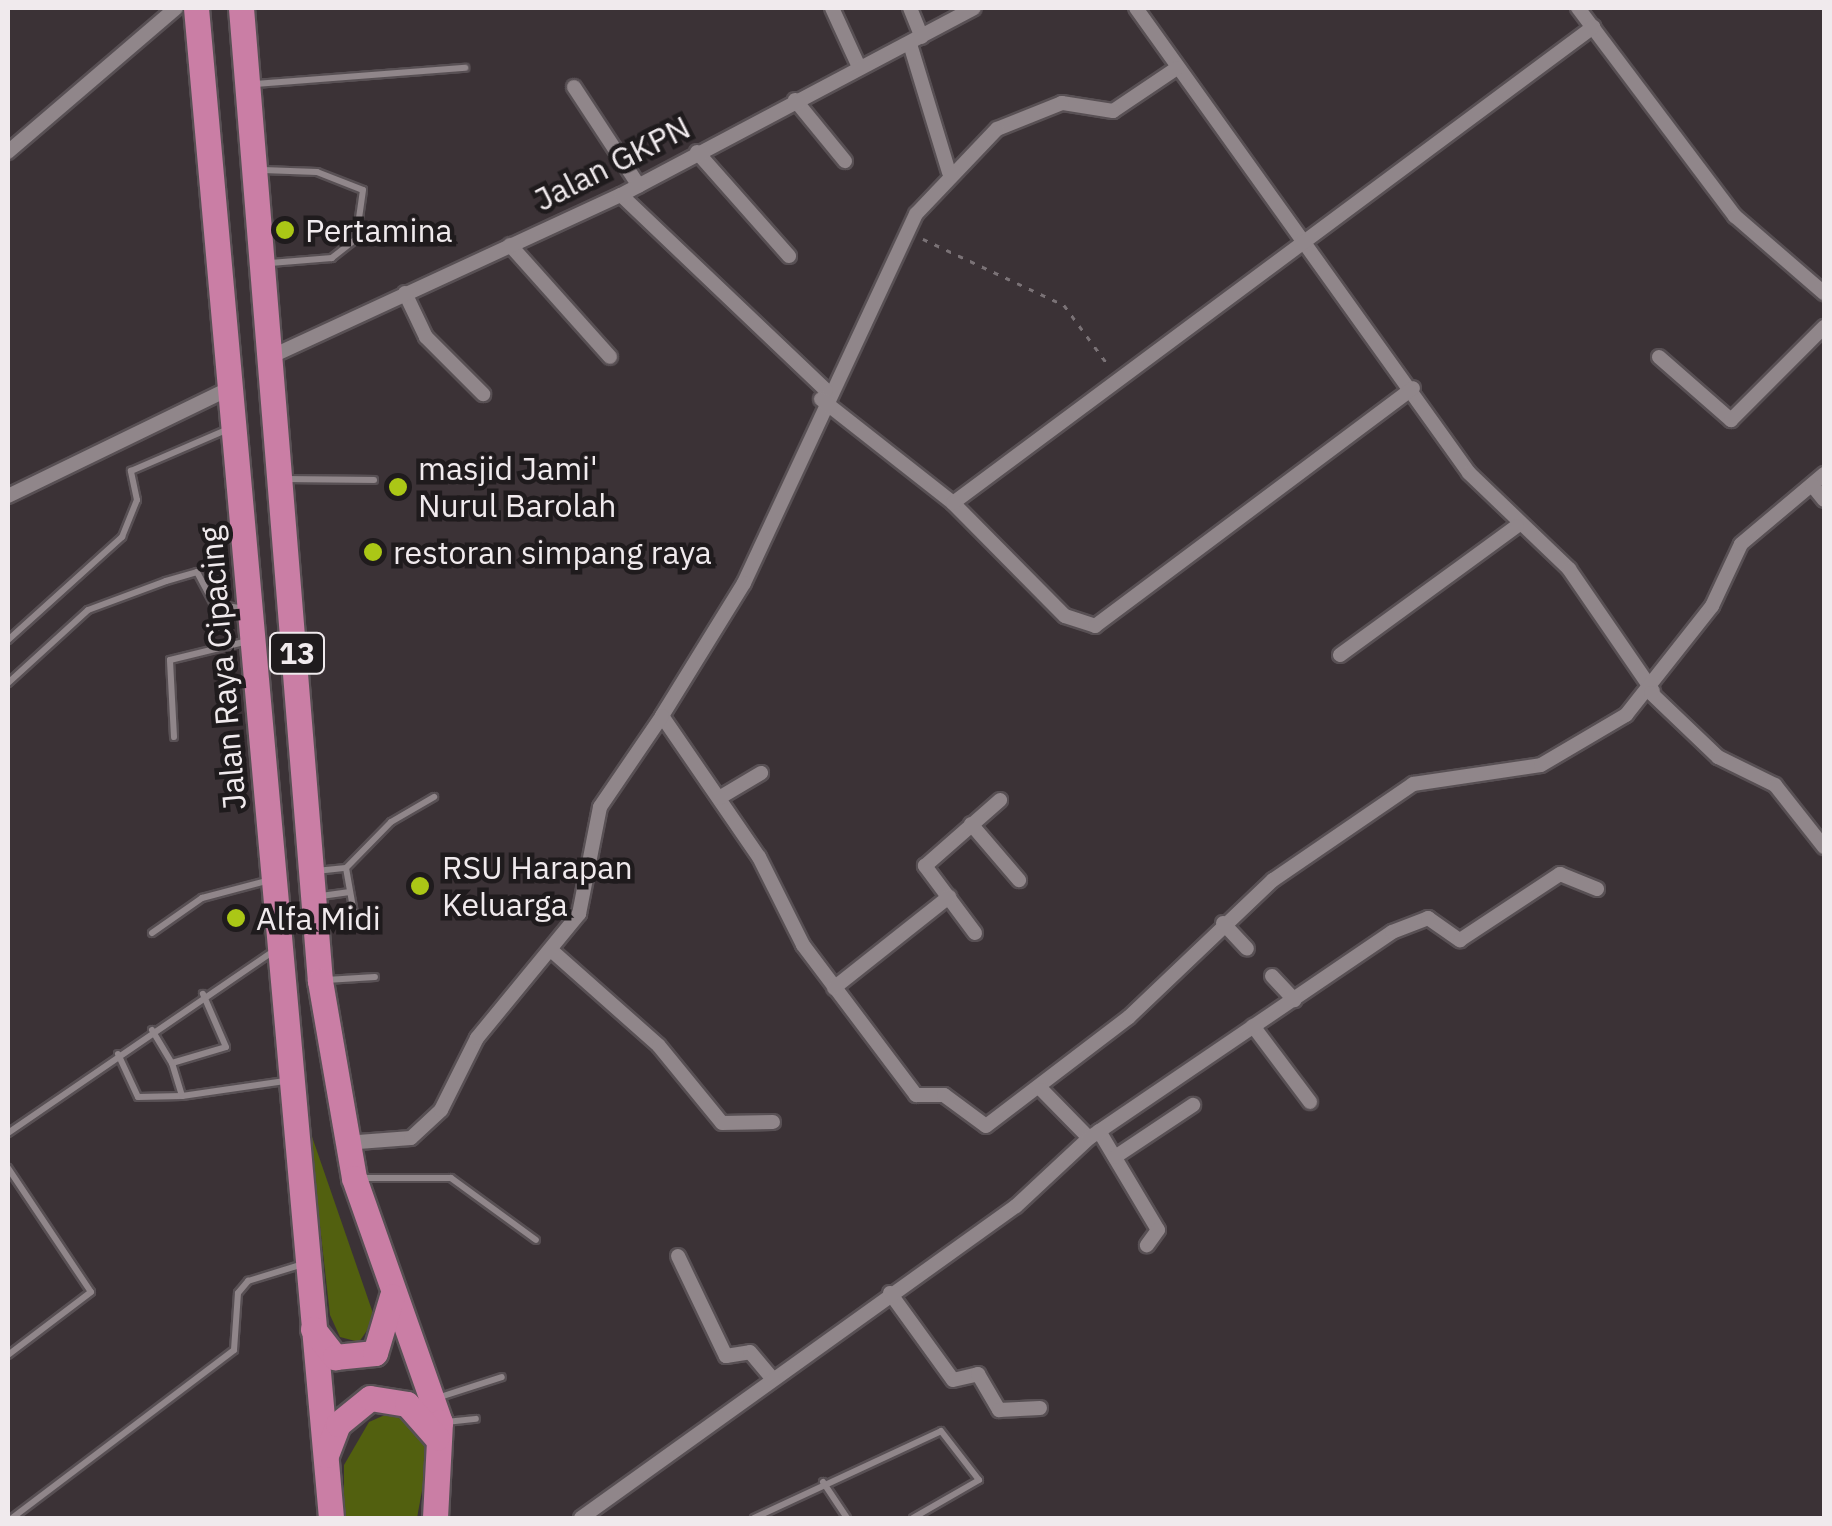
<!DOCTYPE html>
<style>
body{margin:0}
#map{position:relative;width:1832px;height:1526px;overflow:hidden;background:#3b3236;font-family:"IBM Plex Sans",sans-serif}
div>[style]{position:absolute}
.green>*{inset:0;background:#52600f}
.path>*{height:2.5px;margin-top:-1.25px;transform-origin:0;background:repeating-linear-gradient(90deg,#7a7276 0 5px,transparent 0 13px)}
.roads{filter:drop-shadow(2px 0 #585054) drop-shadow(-2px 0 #585054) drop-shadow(0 2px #585054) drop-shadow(0 -2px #585054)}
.lane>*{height:6px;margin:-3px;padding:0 3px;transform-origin:3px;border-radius:3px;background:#90868a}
.street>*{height:14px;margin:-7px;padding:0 7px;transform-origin:7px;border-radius:7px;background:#90868a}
.highway>*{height:25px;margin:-12.5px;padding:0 12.5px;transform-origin:12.5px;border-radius:12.5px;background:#ca7ea5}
.dots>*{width:28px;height:28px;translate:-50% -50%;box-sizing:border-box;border:5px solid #1f1b1d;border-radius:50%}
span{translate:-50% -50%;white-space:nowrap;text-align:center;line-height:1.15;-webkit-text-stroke:9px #1f1b1d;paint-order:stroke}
.shield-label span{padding:2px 8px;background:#1f1b1d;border:2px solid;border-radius:8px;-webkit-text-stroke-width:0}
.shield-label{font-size:30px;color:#f0eaed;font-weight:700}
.street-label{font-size:32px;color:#f0eaed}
.poi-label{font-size:32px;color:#f0eaed}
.left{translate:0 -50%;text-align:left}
.frame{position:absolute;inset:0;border:10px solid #f0eaed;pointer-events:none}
</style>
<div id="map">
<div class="green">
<div style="clip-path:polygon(309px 1128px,375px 1319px,359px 1342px,340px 1337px,330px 1315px)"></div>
<div style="clip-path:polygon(396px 1410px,418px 1422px,429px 1452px,417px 1518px,344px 1518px,344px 1465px,369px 1422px)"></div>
</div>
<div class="path">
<div style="left:923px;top:239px;width:156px;rotate:25.1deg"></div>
<div style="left:1064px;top:305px;width:76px;rotate:53.6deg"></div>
</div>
<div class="roads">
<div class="lane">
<div style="left:255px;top:84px;width:211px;rotate:-4.4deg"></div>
<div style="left:263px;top:170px;width:54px;rotate:2.1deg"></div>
<div style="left:317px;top:172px;width:49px;rotate:21.4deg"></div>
<div style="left:363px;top:190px;width:49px;rotate:98.1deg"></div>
<div style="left:356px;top:239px;width:31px;rotate:142deg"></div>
<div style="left:332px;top:258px;width:62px;rotate:175.4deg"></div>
<div style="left:287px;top:479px;width:87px;rotate:0.7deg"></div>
<div style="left:8px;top:640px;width:154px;rotate:-42.1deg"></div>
<div style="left:122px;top:537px;width:40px;rotate:-68deg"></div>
<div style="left:137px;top:500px;width:30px;rotate:-102deg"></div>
<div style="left:131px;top:471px;width:106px;rotate:-23.4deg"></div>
<div style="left:8px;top:683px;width:108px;rotate:-42.4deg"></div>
<div style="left:88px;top:610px;width:83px;rotate:-20.4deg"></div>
<div style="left:166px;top:581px;width:32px;rotate:-16deg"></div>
<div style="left:197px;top:572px;width:36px;rotate:62deg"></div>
<div style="left:214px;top:604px;width:30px;rotate:9deg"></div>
<div style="left:174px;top:737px;width:77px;rotate:-93deg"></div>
<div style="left:170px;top:660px;width:76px;rotate:-13.7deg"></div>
<div style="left:346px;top:868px;width:64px;rotate:-45.6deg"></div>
<div style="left:391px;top:822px;width:50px;rotate:-30.2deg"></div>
<div style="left:316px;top:871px;width:30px;rotate:-6deg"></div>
<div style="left:346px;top:868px;width:58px;rotate:80deg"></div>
<div style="left:321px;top:896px;width:29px;rotate:-8deg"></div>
<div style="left:152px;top:933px;width:61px;rotate:-35deg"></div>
<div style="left:202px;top:898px;width:66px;rotate:-14.9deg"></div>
<div style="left:326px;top:980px;width:49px;rotate:-3.5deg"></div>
<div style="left:152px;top:1030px;width:39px;rotate:59deg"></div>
<div style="left:172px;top:1063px;width:56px;rotate:-16.5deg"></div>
<div style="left:226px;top:1047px;width:58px;rotate:-113.5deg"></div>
<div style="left:118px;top:1054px;width:47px;rotate:65.1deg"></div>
<div style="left:138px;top:1097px;width:44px;rotate:-1.3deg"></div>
<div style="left:172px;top:1063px;width:34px;rotate:73deg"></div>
<div style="left:182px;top:1096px;width:104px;rotate:-8.3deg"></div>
<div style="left:8px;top:1133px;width:322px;rotate:-34.4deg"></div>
<div style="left:8px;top:1168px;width:149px;rotate:56.2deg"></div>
<div style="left:91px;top:1292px;width:104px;rotate:142.8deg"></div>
<div style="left:360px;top:1178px;width:91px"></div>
<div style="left:451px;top:1178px;width:105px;rotate:36.1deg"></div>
<div style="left:437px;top:1398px;width:68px;rotate:-17.9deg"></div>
<div style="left:446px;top:1422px;width:30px;rotate:-6deg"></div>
<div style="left:823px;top:1482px;width:43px;rotate:56.3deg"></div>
<div style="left:12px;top:1518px;width:278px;rotate:-37.1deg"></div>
<div style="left:234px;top:1350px;width:57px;rotate:-86deg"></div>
<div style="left:238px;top:1293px;width:16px;rotate:-50deg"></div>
<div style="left:248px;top:1281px;width:54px;rotate:-17.1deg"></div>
<div style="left:754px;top:1518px;width:206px;rotate:-24.9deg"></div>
<div style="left:941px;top:1431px;width:62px;rotate:52.2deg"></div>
<div style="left:979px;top:1480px;width:76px;rotate:150.1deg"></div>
</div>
<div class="street">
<div style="left:832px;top:8px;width:65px;rotate:65.4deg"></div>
<div style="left:910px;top:8px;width:31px;rotate:68deg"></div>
<div style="left:1136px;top:8px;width:572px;rotate:54.39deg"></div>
<div style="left:1469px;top:473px;width:139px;rotate:43.8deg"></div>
<div style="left:1569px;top:569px;width:148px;rotate:55.5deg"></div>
<div style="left:1578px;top:8px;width:261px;rotate:53deg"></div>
<div style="left:1735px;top:216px;width:118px;rotate:40.9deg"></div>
<div style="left:910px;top:44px;width:134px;rotate:73.1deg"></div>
<div style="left:1177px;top:68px;width:77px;rotate:146.1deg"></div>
<div style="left:1113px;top:111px;width:52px;rotate:-171.1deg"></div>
<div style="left:1062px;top:103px;width:70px;rotate:158.2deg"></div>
<div style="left:997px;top:129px;width:117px;rotate:133.6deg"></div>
<div style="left:916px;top:214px;width:407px;rotate:115deg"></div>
<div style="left:744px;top:583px;width:156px;rotate:121.7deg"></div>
<div style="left:662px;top:716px;width:171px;rotate:55.5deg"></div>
<div style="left:759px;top:857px;width:98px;rotate:63.4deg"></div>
<div style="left:803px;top:945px;width:188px;rotate:53deg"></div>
<div style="left:916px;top:1095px;width:28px"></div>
<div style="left:944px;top:1095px;width:52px;rotate:36.4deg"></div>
<div style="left:986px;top:1126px;width:180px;rotate:-37.3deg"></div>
<div style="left:1129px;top:1017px;width:199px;rotate:-43.6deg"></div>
<div style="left:1273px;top:880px;width:170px;rotate:-34.4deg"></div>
<div style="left:1413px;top:784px;width:129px;rotate:-8.4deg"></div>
<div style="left:1541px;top:765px;width:99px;rotate:-30.5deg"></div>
<div style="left:1626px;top:715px;width:139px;rotate:-51.7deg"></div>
<div style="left:1712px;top:606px;width:68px;rotate:-64.9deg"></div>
<div style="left:1741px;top:544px;width:109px;rotate:-40.1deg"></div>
<div style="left:574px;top:87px;width:118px;rotate:56.7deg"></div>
<div style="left:795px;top:100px;width:79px;rotate:50.7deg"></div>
<div style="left:8px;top:152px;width:221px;rotate:-40.6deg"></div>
<div style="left:697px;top:152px;width:139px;rotate:48.5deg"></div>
<div style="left:621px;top:195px;width:283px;rotate:43.6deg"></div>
<div style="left:510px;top:245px;width:150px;rotate:48.2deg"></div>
<div style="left:405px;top:293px;width:49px;rotate:64.5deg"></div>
<div style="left:426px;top:337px;width:81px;rotate:45deg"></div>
<div style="left:270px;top:357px;width:387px;rotate:-24.8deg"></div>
<div style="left:621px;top:195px;width:399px;rotate:-27.9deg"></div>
<div style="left:1659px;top:357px;width:96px;rotate:41.2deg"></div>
<div style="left:1731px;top:420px;width:132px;rotate:-45deg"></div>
<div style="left:821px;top:399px;width:168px;rotate:38.2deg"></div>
<div style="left:953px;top:503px;width:159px;rotate:45.3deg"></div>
<div style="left:1065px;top:616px;width:32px;rotate:18deg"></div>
<div style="left:1095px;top:626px;width:397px;rotate:-36.8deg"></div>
<div style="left:1812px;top:485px;width:19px;rotate:51deg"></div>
<div style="left:8px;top:496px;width:247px;rotate:-25.9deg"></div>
<div style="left:953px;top:503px;width:798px;rotate:-36.64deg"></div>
<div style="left:1340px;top:655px;width:219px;rotate:-36.1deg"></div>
<div style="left:1651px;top:693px;width:93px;rotate:43.7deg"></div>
<div style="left:1718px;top:757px;width:64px;rotate:26.2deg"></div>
<div style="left:1775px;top:785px;width:79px;rotate:51.7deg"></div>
<div style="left:719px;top:798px;width:49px;rotate:-30.8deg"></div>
<div style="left:971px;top:824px;width:74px;rotate:49.4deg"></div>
<div style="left:1223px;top:923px;width:35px;rotate:47deg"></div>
<div style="left:975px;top:933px;width:84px;rotate:-126.7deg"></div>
<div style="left:925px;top:866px;width:100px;rotate:-41.3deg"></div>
<div style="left:551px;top:950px;width:144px;rotate:41.6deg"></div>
<div style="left:659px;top:1046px;width:99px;rotate:50.7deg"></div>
<div style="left:722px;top:1123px;width:51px;rotate:-1.1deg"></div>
<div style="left:1272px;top:976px;width:33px;rotate:47deg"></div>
<div style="left:834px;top:988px;width:147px;rotate:-38.4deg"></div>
<div style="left:1253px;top:1026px;width:95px;rotate:53.1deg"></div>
<div style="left:1042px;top:1090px;width:67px;rotate:45.6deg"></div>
<div style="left:1099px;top:1131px;width:115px;rotate:59.2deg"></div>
<div style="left:1158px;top:1230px;width:19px;rotate:126deg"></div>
<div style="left:345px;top:1143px;width:66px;rotate:-4.3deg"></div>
<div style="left:411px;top:1138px;width:41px;rotate:-43deg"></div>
<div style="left:441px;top:1110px;width:80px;rotate:-63.4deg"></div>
<div style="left:477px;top:1038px;width:161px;rotate:-50.6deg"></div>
<div style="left:579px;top:914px;width:109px;rotate:-78.9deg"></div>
<div style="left:600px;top:807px;width:110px;rotate:-55.7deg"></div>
<div style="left:1115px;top:1157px;width:94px;rotate:-33.7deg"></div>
<div style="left:678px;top:1256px;width:111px;rotate:64.4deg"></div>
<div style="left:726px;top:1356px;width:24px;rotate:-9deg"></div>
<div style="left:750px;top:1352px;width:35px;rotate:50deg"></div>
<div style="left:890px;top:1293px;width:107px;rotate:54.1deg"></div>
<div style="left:953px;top:1380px;width:26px;rotate:-13deg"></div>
<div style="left:978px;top:1374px;width:42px;rotate:59.7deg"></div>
<div style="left:999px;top:1410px;width:41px;rotate:-2.8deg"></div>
<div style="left:581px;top:1518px;width:535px;rotate:-35.65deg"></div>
<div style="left:1016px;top:1206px;width:100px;rotate:-43deg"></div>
<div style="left:1089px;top:1138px;width:366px;rotate:-34.2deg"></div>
<div style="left:1392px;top:932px;width:39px;rotate:-21deg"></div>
<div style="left:1428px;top:918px;width:39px;rotate:35deg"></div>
<div style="left:1460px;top:940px;width:120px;rotate:-33.4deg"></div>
<div style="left:1560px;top:874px;width:40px;rotate:22deg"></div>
</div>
<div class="highway">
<div style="left:196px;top:8px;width:1516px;rotate:84.89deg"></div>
<div style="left:241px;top:8px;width:976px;rotate:85.36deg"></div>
<div style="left:320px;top:981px;width:200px;rotate:80.2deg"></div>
<div style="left:354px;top:1178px;width:259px;rotate:70.6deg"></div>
<div style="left:440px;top:1422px;width:96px;rotate:93deg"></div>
<div style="left:313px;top:1329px;width:36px;rotate:52deg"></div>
<div style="left:335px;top:1357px;width:40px;rotate:-5.7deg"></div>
<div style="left:375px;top:1353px;width:59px;rotate:-73.4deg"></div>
<div style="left:326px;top:1455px;width:33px;rotate:-69deg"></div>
<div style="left:338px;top:1424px;width:41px;rotate:-39.1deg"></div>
<div style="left:370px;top:1398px;width:37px;rotate:9deg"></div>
<div style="left:407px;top:1404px;width:45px;rotate:48.6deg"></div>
</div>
</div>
<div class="dots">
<div style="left:285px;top:230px;background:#abc716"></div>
<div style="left:398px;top:487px;background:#abc716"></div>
<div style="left:373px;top:552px;background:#abc716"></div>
<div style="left:420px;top:886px;background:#abc716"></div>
<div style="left:236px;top:918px;background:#abc716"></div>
</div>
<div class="shield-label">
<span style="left:297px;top:653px">13</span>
</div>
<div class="street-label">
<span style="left:612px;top:163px;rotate:-27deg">Jalan GKPN</span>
<span style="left:222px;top:668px;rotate:-95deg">Jalan Raya Cipacing</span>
</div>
<div class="poi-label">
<span class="left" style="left:305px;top:230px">Pertamina</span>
<span class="left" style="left:418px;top:487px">masjid Jami'<br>Nurul Barolah</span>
<span class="left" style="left:393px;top:552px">restoran simpang raya</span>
<span class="left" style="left:442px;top:886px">RSU Harapan<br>Keluarga</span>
<span class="left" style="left:256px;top:918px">Alfa Midi</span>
</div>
<div class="frame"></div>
</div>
